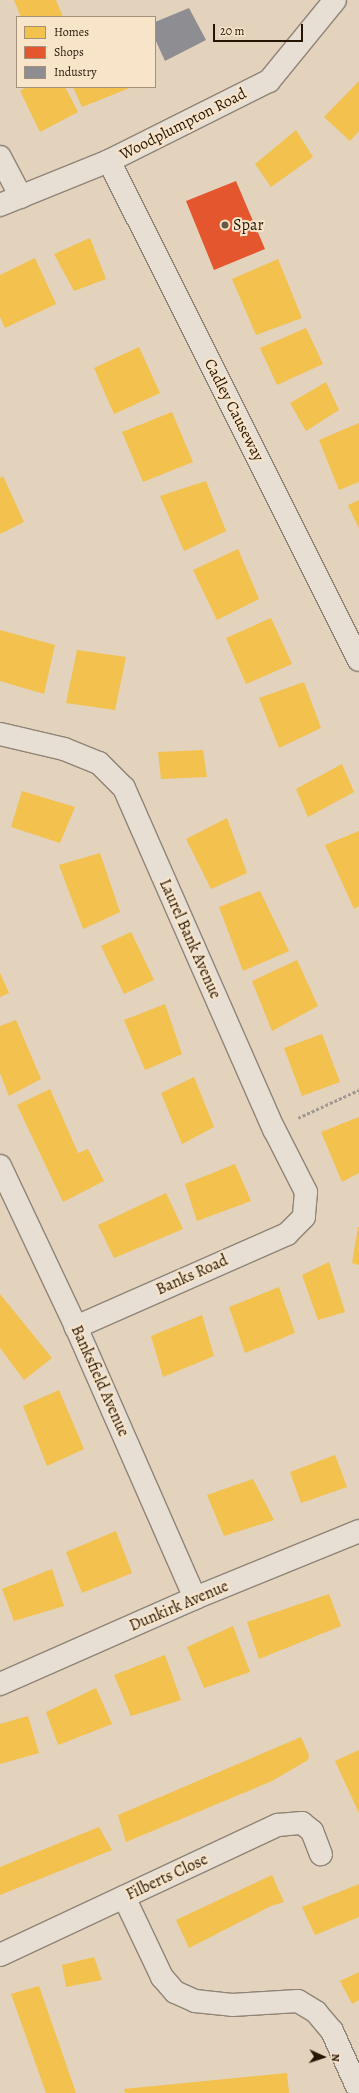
<!DOCTYPE html>
<style>
body{margin:0}
#map{position:relative;width:359px;height:2093px;overflow:hidden;background:#e3d2bc;font-family:Alegreya,serif}
div>[style]{position:absolute}
.homes>*{inset:0;background:#f2c14e}
.shops>*{inset:0;background:#e4572e}
.industry>*{inset:0;background:#8d8d92}
.path>*{height:2.5px;margin-top:-1.25px;transform-origin:0;background:repeating-linear-gradient(90deg,#a29a90 0 3px,transparent 0 5px)}
.roads{filter:drop-shadow(1px 0 #8f8476) drop-shadow(-1px 0 #8f8476) drop-shadow(0 1px #8f8476) drop-shadow(0 -1px #8f8476)}
.minor>*{height:22px;margin:-11px;padding:0 11px;transform-origin:11px;border-radius:11px;background:#e7dfd4}
.tertiary>*{height:22px;margin:-11px;padding:0 11px;transform-origin:11px;border-radius:11px;background:#e7dfd4}
.secondary>*{height:22px;margin:-11px;padding:0 11px;transform-origin:11px;border-radius:11px;background:#e7dfd4}
.dots>*{width:11px;height:11px;translate:-50% -50%;box-sizing:border-box;border:2px solid #f7e4c9;border-radius:50%}
span{translate:-50% -50%;white-space:nowrap;text-align:center;line-height:1.15;-webkit-text-stroke:4px #f7e4c9;paint-order:stroke}
.street-label{font-size:16px;color:#251505}
.poi-label{font-size:16px;color:#251505}
.left{translate:0 -50%;text-align:left}
.legend{position:absolute;left:16px;top:16px;width:140px;height:72px;box-sizing:border-box;background:#f7e4c9;border:1px solid #a3917b;margin:0;padding:5px 7px;list-style:none;font-size:12px;color:#251505}
.legend li{display:flex;align-items:center;gap:8px;height:20px}
.legend b{width:20px;border:1px solid #a3917b}
.north{position:absolute;left:303px;top:2037px;width:40px;height:40px;-webkit-text-stroke:3px #f7e4c9;paint-order:stroke;rotate:93deg;font-size:11px;font-weight:700;line-height:16px;text-align:center;color:#251505}
.north::after{content:'';display:block;margin:auto;width:14px;height:18px;background:#251505;clip-path:polygon(50% 0,100% 100%,50% 72%,0 100%)}
.scale{position:absolute;left:213px;top:24px;width:90px;height:18px;box-sizing:border-box;border:2px solid #251505;border-top:0;padding-left:5px;font-size:12px;line-height:14px;white-space:nowrap;color:#251505;-webkit-text-stroke:3px #f7e4c9;paint-order:stroke}
</style>
<div id="map">
<div class="homes">
<div style="clip-path:polygon(14px 0,56px 0,63px 17px,21px 17px)"></div>
<div style="clip-path:polygon(359px 81px,359px 131px,350px 141px,324px 117px)"></div>
<div style="clip-path:polygon(27px 87px,65px 87px,78px 112px,40px 132px,20px 91px)"></div>
<div style="clip-path:polygon(73px 87px,132px 87px,82px 107px)"></div>
<div style="clip-path:polygon(296px 130px,313px 157px,271px 187px,255px 164px)"></div>
<div style="clip-path:polygon(90px 238px,106px 279px,74px 291px,54px 254px)"></div>
<div style="clip-path:polygon(35px 258px,56px 304px,5px 328px,0 317px,0 275px)"></div>
<div style="clip-path:polygon(278px 259px,302px 318px,256px 335px,232px 279px)"></div>
<div style="clip-path:polygon(306px 328px,323px 364px,277px 385px,260px 348px)"></div>
<div style="clip-path:polygon(139px 347px,160px 393px,114px 414px,94px 368px)"></div>
<div style="clip-path:polygon(326px 382px,339px 410px,306px 431px,290px 403px)"></div>
<div style="clip-path:polygon(172px 412px,193px 462px,143px 482px,122px 432px)"></div>
<div style="clip-path:polygon(359px 423px,359px 482px,339px 490px,319px 440px)"></div>
<div style="clip-path:polygon(3px 476px,24px 522px,0 534px,0 478px)"></div>
<div style="clip-path:polygon(206px 481px,226px 531px,184px 551px,160px 496px)"></div>
<div style="clip-path:polygon(359px 500px,359px 529px,348px 505px)"></div>
<div style="clip-path:polygon(238px 549px,259px 599px,217px 620px,193px 570px)"></div>
<div style="clip-path:polygon(271px 618px,292px 664px,246px 684px,226px 638px)"></div>
<div style="clip-path:polygon(0 630px,55px 645px,44px 694px,0 681px)"></div>
<div style="clip-path:polygon(77px 650px,126px 657px,115px 710px,66px 703px)"></div>
<div style="clip-path:polygon(304px 682px,321px 728px,279px 748px,259px 698px)"></div>
<div style="clip-path:polygon(203px 750px,207px 777px,161px 779px,158px 752px)"></div>
<div style="clip-path:polygon(342px 764px,354px 792px,308px 817px,296px 789px)"></div>
<div style="clip-path:polygon(22px 791px,75px 807px,60px 843px,11px 827px)"></div>
<div style="clip-path:polygon(227px 818px,247px 873px,211px 889px,186px 839px)"></div>
<div style="clip-path:polygon(359px 831px,359px 906px,354px 909px,325px 845px)"></div>
<div style="clip-path:polygon(100px 853px,120px 912px,83px 929px,59px 865px)"></div>
<div style="clip-path:polygon(260px 891px,289px 951px,243px 971px,219px 907px)"></div>
<div style="clip-path:polygon(131px 932px,154px 980px,124px 994px,101px 946px)"></div>
<div style="clip-path:polygon(297px 960px,318px 1006px,272px 1031px,252px 981px)"></div>
<div style="clip-path:polygon(0 973px,9px 993px,0 997px)"></div>
<div style="clip-path:polygon(165px 1004px,182px 1054px,145px 1070px,124px 1020px)"></div>
<div style="clip-path:polygon(16px 1020px,41px 1079px,9px 1096px,0 1073px,0 1026px)"></div>
<div style="clip-path:polygon(322px 1034px,340px 1082px,302px 1096px,284px 1048px)"></div>
<div style="clip-path:polygon(194px 1077px,214px 1127px,182px 1144px,161px 1093px)"></div>
<div style="clip-path:polygon(50px 1089px,78px 1153px,88px 1149px,104px 1181px,63px 1202px,17px 1105px)"></div>
<div style="clip-path:polygon(359px 1117px,359px 1173px,342px 1182px,321px 1132px)"></div>
<div style="clip-path:polygon(235px 1164px,251px 1201px,197px 1221px,185px 1184px)"></div>
<div style="clip-path:polygon(166px 1193px,183px 1229px,114px 1258px,98px 1225px)"></div>
<div style="clip-path:polygon(358px 1227px,359px 1227px,359px 1265px,352px 1263px)"></div>
<div style="clip-path:polygon(329px 1262px,345px 1312px,318px 1320px,302px 1275px)"></div>
<div style="clip-path:polygon(279px 1287px,295px 1333px,245px 1353px,229px 1307px)"></div>
<div style="clip-path:polygon(0 1294px,52px 1358px,24px 1380px,0 1348px)"></div>
<div style="clip-path:polygon(202px 1315px,214px 1356px,163px 1377px,151px 1336px)"></div>
<div style="clip-path:polygon(59px 1390px,84px 1449px,47px 1466px,23px 1406px)"></div>
<div style="clip-path:polygon(335px 1455px,347px 1487px,301px 1503px,290px 1472px)"></div>
<div style="clip-path:polygon(253px 1479px,274px 1520px,224px 1536px,207px 1495px)"></div>
<div style="clip-path:polygon(116px 1531px,132px 1573px,82px 1593px,66px 1552px)"></div>
<div style="clip-path:polygon(52px 1569px,64px 1606px,14px 1621px,2px 1589px)"></div>
<div style="clip-path:polygon(329px 1594px,341px 1626px,259px 1659px,247px 1622px)"></div>
<div style="clip-path:polygon(233px 1626px,250px 1672px,204px 1688px,187px 1647px)"></div>
<div style="clip-path:polygon(165px 1655px,181px 1700px,131px 1716px,114px 1675px)"></div>
<div style="clip-path:polygon(96px 1688px,112px 1724px,58px 1745px,46px 1712px)"></div>
<div style="clip-path:polygon(28px 1716px,39px 1753px,0 1764px,0 1724px)"></div>
<div style="clip-path:polygon(301px 1737px,309px 1755px,308px 1760px,272px 1781px,126px 1842px,118px 1815px)"></div>
<div style="clip-path:polygon(359px 1750px,359px 1813px,335px 1761px)"></div>
<div style="clip-path:polygon(99px 1827px,112px 1850px,0 1895px,0 1867px)"></div>
<div style="clip-path:polygon(272px 1875px,284px 1902px,271px 1906px,189px 1948px,176px 1920px)"></div>
<div style="clip-path:polygon(359px 1884px,359px 1917px,315px 1935px,302px 1907px)"></div>
<div style="clip-path:polygon(94px 1957px,102px 1980px,66px 1987px,62px 1965px)"></div>
<div style="clip-path:polygon(359px 1972px,359px 2000px,352px 2004px,340px 1981px)"></div>
<div style="clip-path:polygon(39px 1986px,76px 2093px,46px 2093px,11px 1994px)"></div>
<div style="clip-path:polygon(287px 2073px,289px 2093px,125px 2093px,124px 2089px)"></div>
</div>
<div class="shops">
<div style="clip-path:polygon(236px 181px,265px 249px,214px 270px,186px 201px)"></div>
</div>
<div class="industry">
<div style="clip-path:polygon(189px 8px,206px 40px,165px 61px,155px 39px,155px 22px)"></div>
</div>
<div class="path">
<div style="left:298px;top:1118px;width:67px;rotate:-24.7deg"></div>
</div>
<div class="roads">
<div class="minor">
<div style="left:0;top:157px;width:45px;rotate:62.3deg"></div>
<div style="left:0;top:734px;width:66px;rotate:13.2deg"></div>
<div style="left:64px;top:749px;width:38px;rotate:22deg"></div>
<div style="left:99px;top:763px;width:35px;rotate:45deg"></div>
<div style="left:124px;top:788px;width:373px;rotate:66.3deg"></div>
<div style="left:274px;top:1129px;width:71px;rotate:63.1deg"></div>
<div style="left:306px;top:1192px;width:25px;rotate:95deg"></div>
<div style="left:304px;top:1217px;width:24px;rotate:135deg"></div>
<div style="left:287px;top:1234px;width:231px;rotate:156.2deg"></div>
<div style="left:0;top:1166px;width:178px;rotate:64.7deg"></div>
<div style="left:76px;top:1327px;width:296px;rotate:66.3deg"></div>
<div style="left:0;top:1684px;width:213px;rotate:-23.8deg"></div>
<div style="left:195px;top:1598px;width:177px;rotate:-22.2deg"></div>
<div style="left:124px;top:1897px;width:89px;rotate:64.6deg"></div>
<div style="left:162px;top:1977px;width:20px;rotate:49deg"></div>
<div style="left:175px;top:1992px;width:22px;rotate:24deg"></div>
<div style="left:195px;top:2001px;width:37px;rotate:6deg"></div>
<div style="left:232px;top:2005px;width:66px;rotate:-3.5deg"></div>
<div style="left:298px;top:2001px;width:21px;rotate:31deg"></div>
<div style="left:316px;top:2012px;width:25px;rotate:50deg"></div>
<div style="left:332px;top:2031px;width:66px;rotate:65.8deg"></div>
<div style="left:0;top:1955px;width:307px;rotate:-25.1deg"></div>
<div style="left:278px;top:1825px;width:24px;rotate:-5deg"></div>
<div style="left:302px;top:1823px;width:13px;rotate:39deg"></div>
<div style="left:312px;top:1831px;width:25px;rotate:69deg"></div>
</div>
<div class="tertiary">
<div style="left:109px;top:161px;width:558px;rotate:63.39deg"></div>
</div>
<div class="secondary">
<div style="left:0;top:205px;width:118px;rotate:-22deg"></div>
<div style="left:109px;top:161px;width:179px;rotate:-26.6deg"></div>
<div style="left:269px;top:81px;width:104px;rotate:-50.8deg"></div>
</div>
</div>
<div class="dots">
<div style="left:225px;top:225px;background:#685745"></div>
</div>
<div class="street-label">
<span style="left:183px;top:124px;rotate:-27deg">Woodplumpton Road</span>
<span style="left:234px;top:410px;rotate:63deg">Cadley Causeway</span>
<span style="left:190px;top:939px;rotate:66deg">Laurel Bank Avenue</span>
<span style="left:192px;top:1275px;rotate:-24deg">Banks Road</span>
<span style="left:100px;top:1381px;rotate:66deg">Banksfield Avenue</span>
<span style="left:179px;top:1606px;rotate:-23deg">Dunkirk Avenue</span>
<span style="left:167px;top:1877px;rotate:-25deg">Filberts Close</span>
</div>
<div class="poi-label">
<span class="left" style="left:233px;top:225px">Spar</span>
</div>
<ul class="legend">
<li><b style="height:11px;background:#f2c14e"></b>Homes</li>
<li><b style="height:11px;background:#e4572e"></b>Shops</li>
<li><b style="height:11px;background:#8d8d92"></b>Industry</li>
</ul>
<div class="north">N</div>
<div class="scale">20 m</div>
</div>
